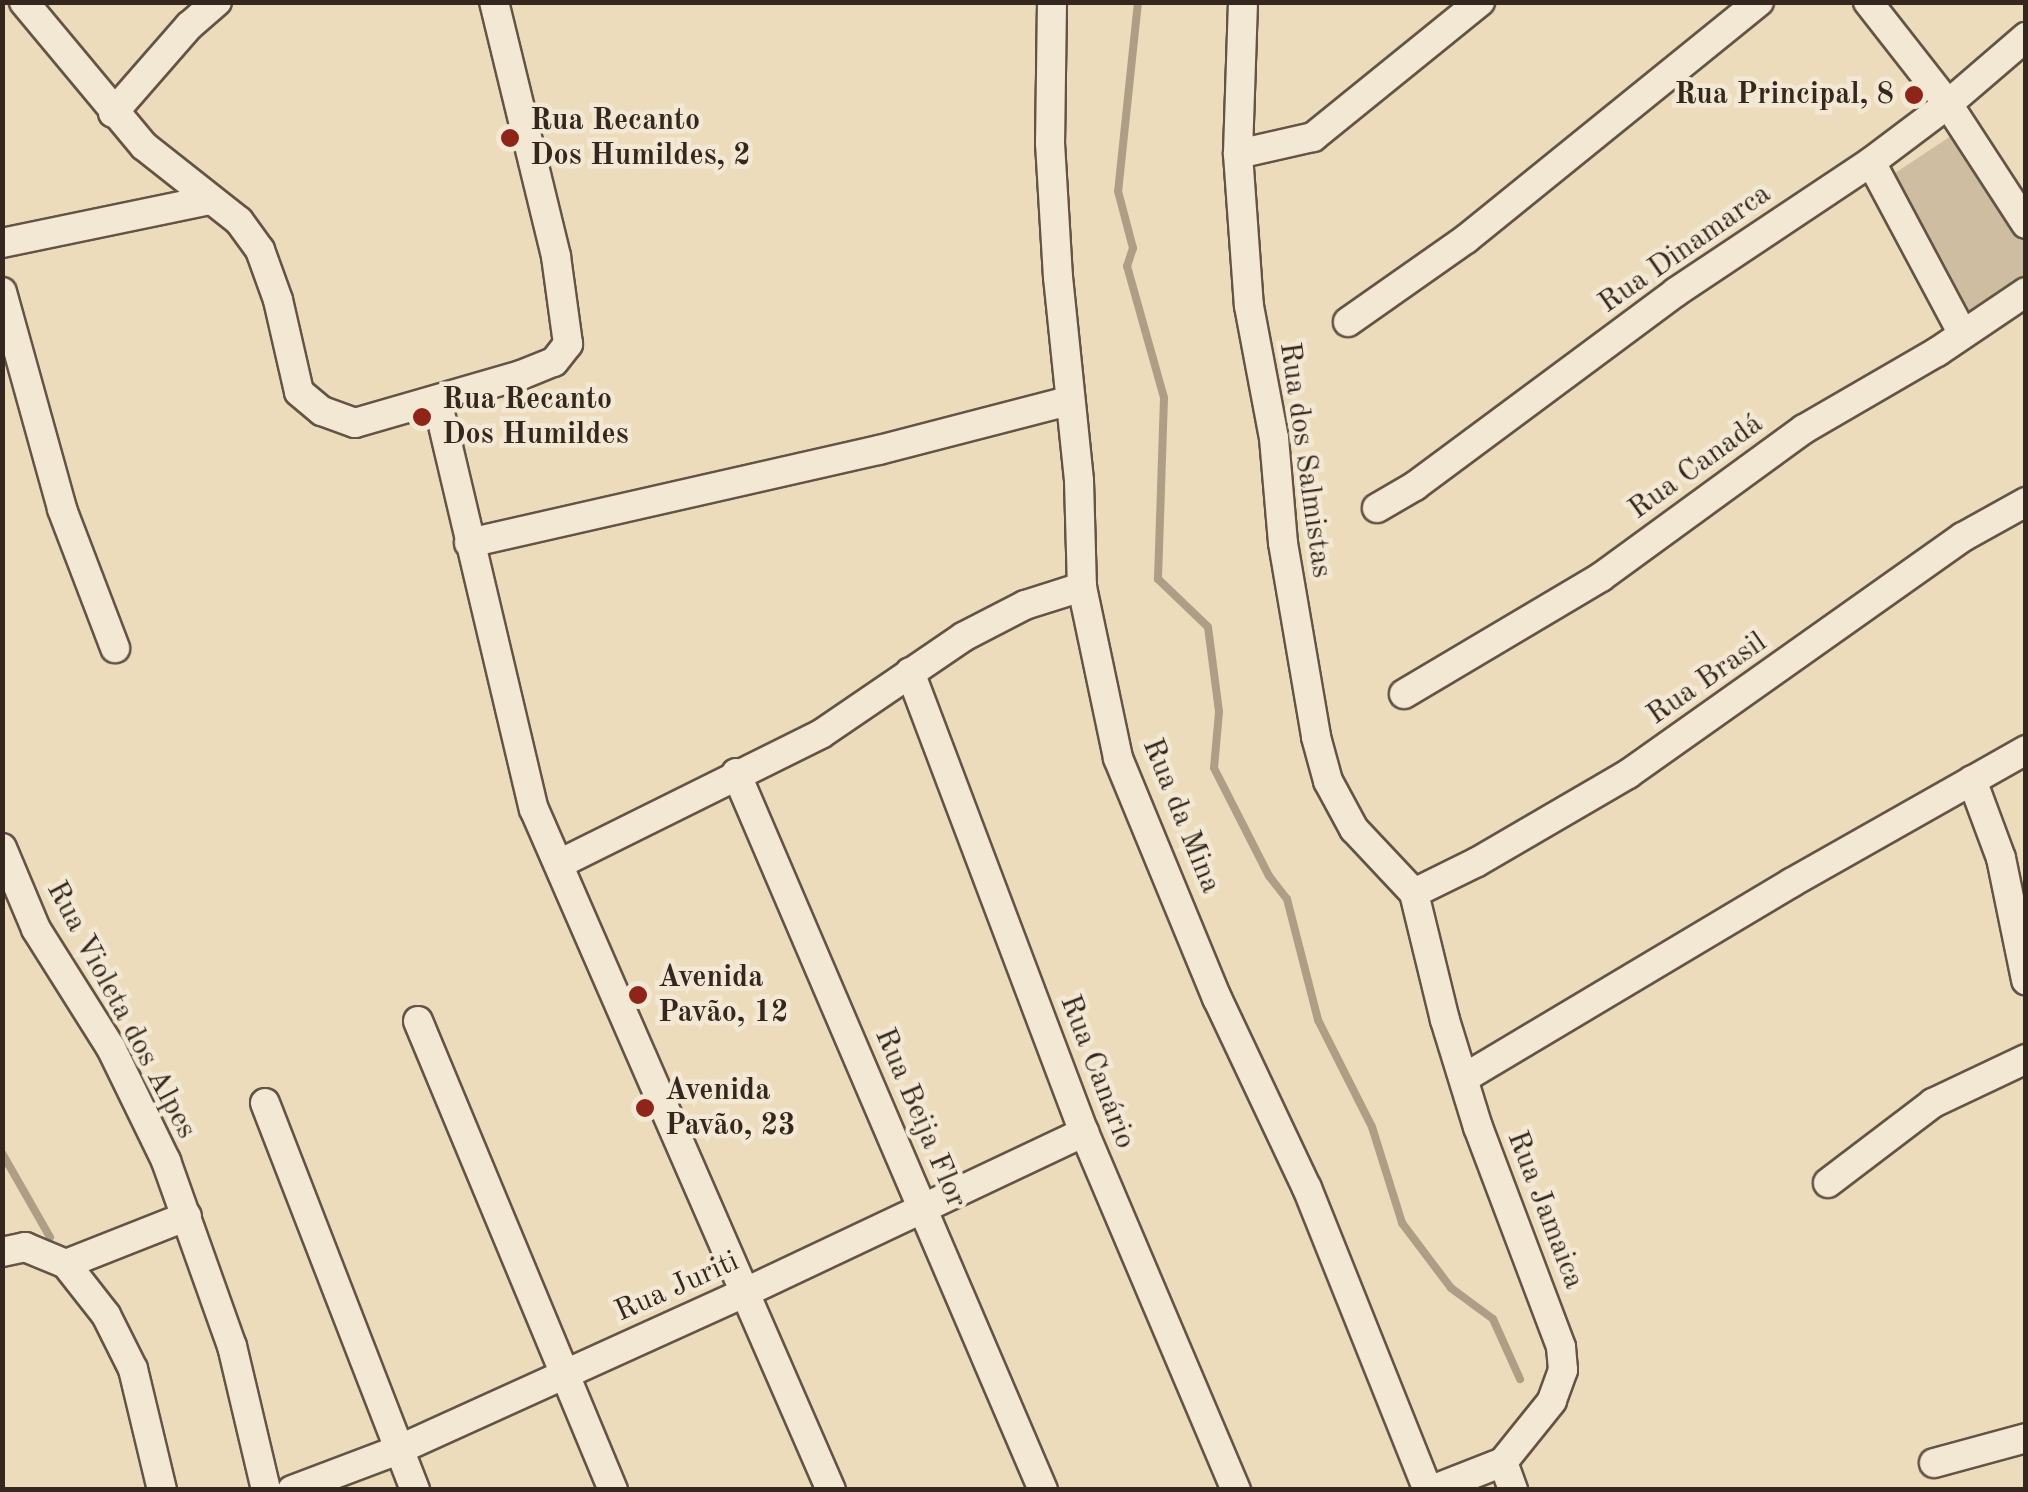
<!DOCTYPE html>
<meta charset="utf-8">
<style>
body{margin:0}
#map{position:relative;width:2028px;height:1492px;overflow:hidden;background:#eddcbc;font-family:"Old Standard TT",serif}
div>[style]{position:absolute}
.green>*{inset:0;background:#cebda1}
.stream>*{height:8px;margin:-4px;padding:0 4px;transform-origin:4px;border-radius:4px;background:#ae9e86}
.roads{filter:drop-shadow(2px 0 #635446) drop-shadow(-2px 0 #635446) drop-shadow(0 2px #635446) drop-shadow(0 -2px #635446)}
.minor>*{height:28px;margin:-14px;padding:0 14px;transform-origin:14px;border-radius:14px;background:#f3e8d3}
.dots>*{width:28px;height:28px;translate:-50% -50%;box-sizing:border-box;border:5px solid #f3e8d3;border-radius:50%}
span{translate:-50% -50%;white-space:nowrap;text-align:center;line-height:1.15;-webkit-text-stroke:9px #f3e8d3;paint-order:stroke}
.poi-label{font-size:30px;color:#35271e;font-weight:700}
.right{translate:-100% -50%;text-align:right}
.left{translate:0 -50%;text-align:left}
.street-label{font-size:30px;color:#35271e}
.frame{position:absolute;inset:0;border:5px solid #35271e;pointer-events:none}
</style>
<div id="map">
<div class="green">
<div style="clip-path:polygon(1954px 134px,2025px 240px,2025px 280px,1964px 319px,1886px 179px)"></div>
</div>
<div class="stream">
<div style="left:1138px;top:2px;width:190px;rotate:96deg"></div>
<div style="left:1118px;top:191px;width:59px;rotate:75.3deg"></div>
<div style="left:1133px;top:248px;width:19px;rotate:108deg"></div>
<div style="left:1127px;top:266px;width:137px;rotate:74.3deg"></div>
<div style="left:1164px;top:398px;width:181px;rotate:91.9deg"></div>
<div style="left:1158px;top:579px;width:69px;rotate:43.8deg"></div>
<div style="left:1208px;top:627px;width:86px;rotate:82.6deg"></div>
<div style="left:1219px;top:712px;width:56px;rotate:95.1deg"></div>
<div style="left:1214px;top:768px;width:121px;rotate:63deg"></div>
<div style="left:1269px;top:876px;width:29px;rotate:52deg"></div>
<div style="left:1287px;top:899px;width:125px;rotate:75.6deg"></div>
<div style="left:1318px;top:1020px;width:120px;rotate:63.2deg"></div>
<div style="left:1372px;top:1127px;width:101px;rotate:72.6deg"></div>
<div style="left:1402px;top:1223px;width:81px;rotate:53deg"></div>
<div style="left:1451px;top:1288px;width:52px;rotate:36.4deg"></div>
<div style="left:1493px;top:1319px;width:66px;rotate:65.8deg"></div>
<div style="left:2px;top:1153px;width:97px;rotate:60.3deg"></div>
</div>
<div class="roads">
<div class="minor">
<div style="left:24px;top:2px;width:187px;rotate:50.2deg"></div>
<div style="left:144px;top:146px;width:121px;rotate:38.3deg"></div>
<div style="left:239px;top:221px;width:36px;rotate:54deg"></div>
<div style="left:260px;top:250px;width:53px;rotate:70.2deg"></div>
<div style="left:278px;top:300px;width:94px;rotate:77.1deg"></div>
<div style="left:299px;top:392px;width:30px;rotate:40deg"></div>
<div style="left:322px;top:411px;width:35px;rotate:20deg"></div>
<div style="left:355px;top:423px;width:173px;rotate:-16.1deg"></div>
<div style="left:521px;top:375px;width:35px;rotate:-22deg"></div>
<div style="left:554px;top:362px;width:23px;rotate:-52deg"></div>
<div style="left:568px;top:344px;width:89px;rotate:-97.8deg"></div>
<div style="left:556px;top:256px;width:261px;rotate:-103.7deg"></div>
<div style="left:1052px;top:2px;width:141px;rotate:90.8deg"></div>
<div style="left:1050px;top:143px;width:134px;rotate:86.6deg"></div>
<div style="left:1058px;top:277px;width:205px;rotate:84.1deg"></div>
<div style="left:1079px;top:481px;width:106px;rotate:88.4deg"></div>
<div style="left:1082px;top:587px;width:175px;rotate:78.1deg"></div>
<div style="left:1118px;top:758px;width:260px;rotate:67.6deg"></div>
<div style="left:1217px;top:998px;width:210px;rotate:64.7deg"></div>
<div style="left:1307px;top:1188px;width:325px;rotate:68.2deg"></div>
<div style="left:1243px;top:2px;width:152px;rotate:91.9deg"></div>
<div style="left:1238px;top:154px;width:152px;rotate:85.9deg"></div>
<div style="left:1249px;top:306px;width:134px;rotate:79.3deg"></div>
<div style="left:1274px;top:438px;width:105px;rotate:85.1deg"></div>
<div style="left:1283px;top:543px;width:197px;rotate:80.3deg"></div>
<div style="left:1316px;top:737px;width:46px;rotate:74.7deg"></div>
<div style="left:1328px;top:781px;width:55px;rotate:61.6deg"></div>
<div style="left:1354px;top:829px;width:88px;rotate:46.8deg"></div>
<div style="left:1414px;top:893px;width:131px;rotate:76.3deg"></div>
<div style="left:1445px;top:1020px;width:112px;rotate:72.9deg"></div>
<div style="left:1478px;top:1127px;width:235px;rotate:69.3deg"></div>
<div style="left:1561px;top:1347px;width:23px;rotate:85deg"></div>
<div style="left:1563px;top:1370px;width:33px;rotate:110deg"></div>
<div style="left:1552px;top:1401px;width:78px;rotate:128.8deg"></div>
<div style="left:1503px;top:1462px;width:76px;rotate:158.5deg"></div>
<div style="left:1868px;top:2px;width:130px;rotate:51.9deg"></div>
<div style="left:1948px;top:104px;width:143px;rotate:57deg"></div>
<div style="left:113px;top:113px;width:116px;rotate:-48.9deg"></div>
<div style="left:189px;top:26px;width:37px;rotate:-41deg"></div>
<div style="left:1238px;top:154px;width:77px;rotate:-12.8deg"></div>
<div style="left:1313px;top:137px;width:215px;rotate:-39deg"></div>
<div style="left:1871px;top:162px;width:195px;rotate:61.9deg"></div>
<div style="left:2px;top:243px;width:212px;rotate:-11.7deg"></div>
<div style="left:2px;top:292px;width:225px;rotate:74.5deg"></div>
<div style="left:62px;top:509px;width:149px;rotate:69.1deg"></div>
<div style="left:1348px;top:322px;width:144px;rotate:-35.1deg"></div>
<div style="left:1466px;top:239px;width:377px;rotate:-39deg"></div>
<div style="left:437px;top:400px;width:420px;rotate:76.7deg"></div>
<div style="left:534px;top:809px;width:743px;rotate:66.44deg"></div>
<div style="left:1377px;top:508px;width:44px;rotate:-30.1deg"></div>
<div style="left:1415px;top:486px;width:325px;rotate:-36.6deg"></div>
<div style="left:1676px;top:292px;width:234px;rotate:-33.7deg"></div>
<div style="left:1871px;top:162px;width:96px;rotate:-37deg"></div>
<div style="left:1948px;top:104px;width:103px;rotate:-40.7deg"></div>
<div style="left:469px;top:543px;width:420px;rotate:-12.8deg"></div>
<div style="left:879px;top:450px;width:196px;rotate:-14.5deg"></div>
<div style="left:910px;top:672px;width:492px;rotate:69.3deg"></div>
<div style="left:1084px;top:1132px;width:389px;rotate:67deg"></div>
<div style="left:1404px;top:694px;width:229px;rotate:-30.7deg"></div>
<div style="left:1601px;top:577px;width:251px;rotate:-36.1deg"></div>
<div style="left:1804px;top:429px;width:154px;rotate:-30.1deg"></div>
<div style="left:1937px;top:352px;width:107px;rotate:-34deg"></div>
<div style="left:736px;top:773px;width:780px;rotate:66.82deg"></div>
<div style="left:1972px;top:780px;width:83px;rotate:69.6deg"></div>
<div style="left:2001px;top:858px;width:125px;rotate:78.4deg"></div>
<div style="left:2px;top:848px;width:88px;rotate:67.2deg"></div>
<div style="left:36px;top:929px;width:141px;rotate:57.8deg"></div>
<div style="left:111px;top:1048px;width:126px;rotate:64deg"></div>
<div style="left:166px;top:1161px;width:196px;rotate:70.4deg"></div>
<div style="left:232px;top:1346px;width:148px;rotate:76.7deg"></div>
<div style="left:559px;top:864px;width:292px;rotate:-26.4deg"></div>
<div style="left:821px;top:734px;width:172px;rotate:-34.3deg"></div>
<div style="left:963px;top:637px;width:70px;rotate:-27.3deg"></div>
<div style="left:1025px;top:605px;width:60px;rotate:-17.5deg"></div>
<div style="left:1414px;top:893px;width:70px;rotate:-26.2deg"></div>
<div style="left:1477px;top:862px;width:175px;rotate:-30.2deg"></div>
<div style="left:1628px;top:774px;width:410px;rotate:-35.3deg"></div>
<div style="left:1963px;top:537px;width:72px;rotate:-29.1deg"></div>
<div style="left:418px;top:1021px;width:508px;rotate:67.42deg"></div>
<div style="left:1464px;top:1078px;width:381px;rotate:-30.8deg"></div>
<div style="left:1791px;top:883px;width:270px;rotate:-29.5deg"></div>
<div style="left:265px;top:1103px;width:415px;rotate:68.8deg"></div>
<div style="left:1828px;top:1183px;width:132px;rotate:-37.3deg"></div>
<div style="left:1933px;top:1103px;width:103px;rotate:-25.3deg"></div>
<div style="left:2px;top:1252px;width:24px;rotate:-12deg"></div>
<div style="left:25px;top:1247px;width:44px;rotate:22.5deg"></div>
<div style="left:66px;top:1264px;width:65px;rotate:51.9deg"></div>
<div style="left:106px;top:1315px;width:60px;rotate:63.4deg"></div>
<div style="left:133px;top:1369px;width:124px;rotate:76.5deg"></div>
<div style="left:66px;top:1264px;width:130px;rotate:-21.6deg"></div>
<div style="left:1503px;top:1462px;width:30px;rotate:70deg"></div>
<div style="left:1934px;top:1463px;width:95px;rotate:-15.2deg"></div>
<div style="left:292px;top:1490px;width:113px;rotate:-20.7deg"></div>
<div style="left:398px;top:1450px;width:384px;rotate:-24.4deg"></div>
<div style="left:748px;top:1291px;width:372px;rotate:-25.3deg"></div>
</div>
</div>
<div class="dots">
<div style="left:1914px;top:95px;background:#8f2418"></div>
<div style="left:510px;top:138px;background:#8f2418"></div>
<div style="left:422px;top:417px;background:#8f2418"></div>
<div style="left:638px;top:995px;background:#8f2418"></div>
<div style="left:645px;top:1108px;background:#8f2418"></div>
</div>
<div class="poi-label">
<span class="right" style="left:1894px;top:95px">Rua Principal, 8</span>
<span class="left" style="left:530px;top:138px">Rua Recanto<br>Dos Humildes, 2</span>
<span class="left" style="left:442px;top:417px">Rua Recanto<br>Dos Humildes</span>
<span class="left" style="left:658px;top:995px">Avenida<br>Pavão, 12</span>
<span class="left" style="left:665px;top:1108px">Avenida<br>Pavão, 23</span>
</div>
<div class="street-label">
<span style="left:1685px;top:249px;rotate:-35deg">Rua Dinamarca</span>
<span style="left:1305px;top:460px;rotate:82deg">Rua dos Salmistas</span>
<span style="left:1696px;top:467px;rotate:-36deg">Rua Canadá</span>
<span style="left:1707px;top:679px;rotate:-35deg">Rua Brasil</span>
<span style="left:1181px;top:816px;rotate:68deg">Rua da Mina</span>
<span style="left:121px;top:1010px;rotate:62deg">Rua Violeta dos Alpes</span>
<span style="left:1097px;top:1072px;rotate:69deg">Rua Canário</span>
<span style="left:920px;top:1118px;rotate:67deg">Rua Beija Flor</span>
<span style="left:1545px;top:1210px;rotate:69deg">Rua Jamaica</span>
<span style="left:677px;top:1287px;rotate:-24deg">Rua Juriti</span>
</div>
<div class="frame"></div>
</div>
